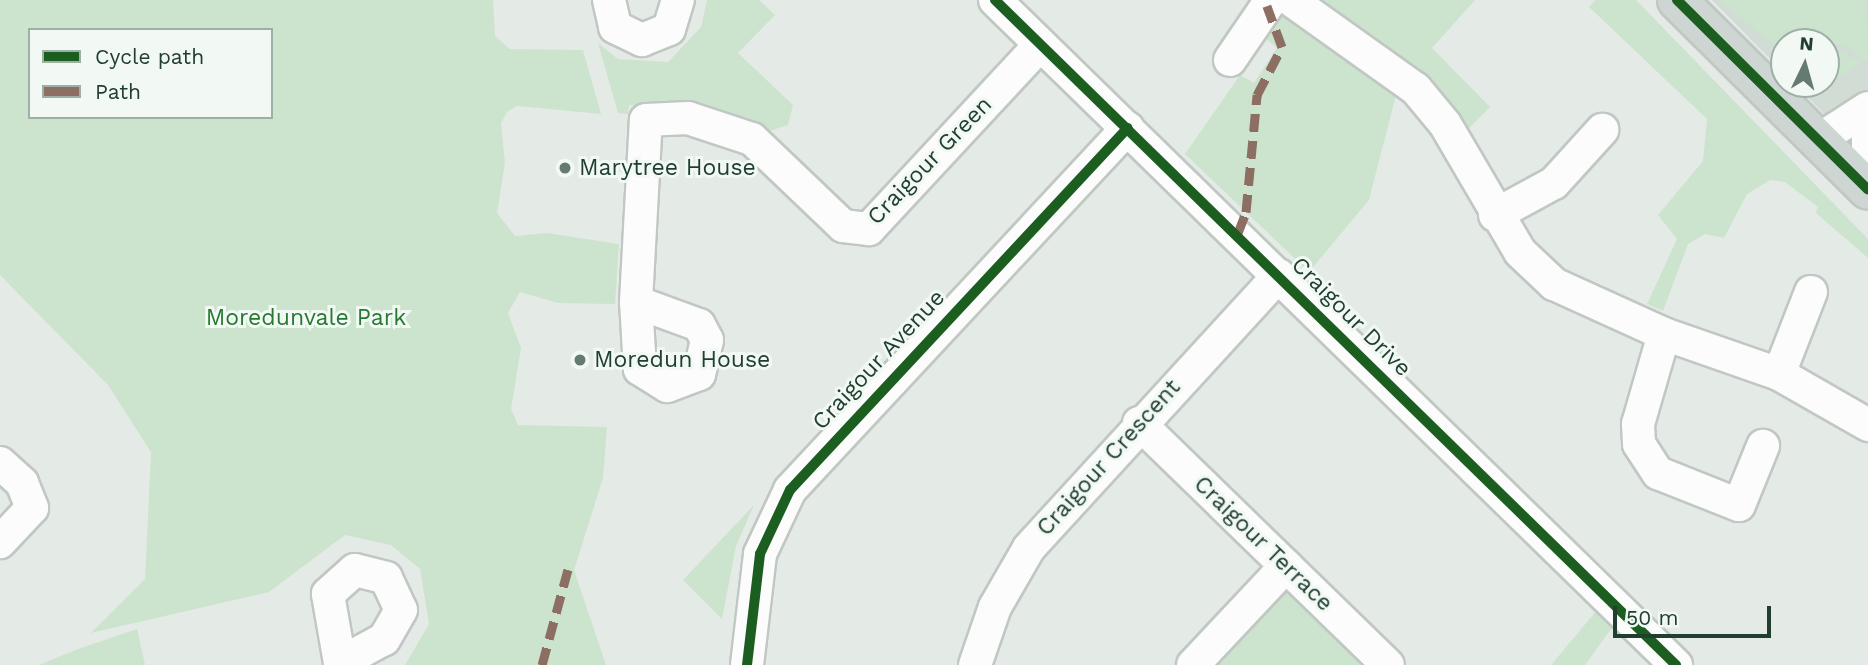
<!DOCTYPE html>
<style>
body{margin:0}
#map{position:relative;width:1868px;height:665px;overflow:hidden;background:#e4eae6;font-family:"Work Sans",sans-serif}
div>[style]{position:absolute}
.built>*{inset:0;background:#d1dcd5}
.green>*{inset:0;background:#cce4cd}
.roads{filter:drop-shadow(2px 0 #c1c7c3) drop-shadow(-2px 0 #c1c7c3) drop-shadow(0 2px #c1c7c3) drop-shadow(0 -2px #c1c7c3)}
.minor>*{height:32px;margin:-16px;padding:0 16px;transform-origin:16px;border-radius:16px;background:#fbfcfb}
.major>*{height:38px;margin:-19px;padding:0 19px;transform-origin:19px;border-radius:19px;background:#cdd6d2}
.quiet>*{height:9px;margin-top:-4.5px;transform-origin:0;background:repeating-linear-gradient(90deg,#8d6e63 0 18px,transparent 0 27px)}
.cycleway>*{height:10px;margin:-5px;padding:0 5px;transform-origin:5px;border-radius:5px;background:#1b5e20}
.dots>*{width:19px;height:19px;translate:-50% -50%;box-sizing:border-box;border:4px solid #f2f9f4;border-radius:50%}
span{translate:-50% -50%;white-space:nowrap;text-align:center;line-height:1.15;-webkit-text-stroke:6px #f2f9f4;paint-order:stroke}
.street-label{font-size:23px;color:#203f2f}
.poi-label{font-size:23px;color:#203f2f}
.left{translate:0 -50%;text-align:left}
.park-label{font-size:23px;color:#277932}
.legend{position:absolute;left:28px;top:28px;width:245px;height:91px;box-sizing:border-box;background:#f2f9f4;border:2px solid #9eafa5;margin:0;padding:9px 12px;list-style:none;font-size:21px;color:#203f2f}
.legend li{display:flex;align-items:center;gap:14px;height:35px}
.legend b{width:35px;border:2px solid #9eafa5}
.north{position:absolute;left:1770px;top:28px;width:70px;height:70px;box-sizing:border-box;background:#f2f9f4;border:2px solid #9eafa5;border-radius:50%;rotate:5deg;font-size:19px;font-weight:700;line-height:28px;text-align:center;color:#203f2f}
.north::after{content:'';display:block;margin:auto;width:24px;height:32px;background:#657b6f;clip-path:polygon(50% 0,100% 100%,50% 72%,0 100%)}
.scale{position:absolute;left:1613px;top:606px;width:158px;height:32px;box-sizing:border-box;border:4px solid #203f2f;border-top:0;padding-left:9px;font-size:21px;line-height:24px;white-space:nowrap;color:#203f2f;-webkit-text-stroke:5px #f2f9f4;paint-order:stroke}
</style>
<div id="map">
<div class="built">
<div style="clip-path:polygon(1712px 0,1868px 0,1868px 159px,1795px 84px,1826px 84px,1826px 42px,1784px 42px,1784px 73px)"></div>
</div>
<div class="green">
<div style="clip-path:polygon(evenodd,0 0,493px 0,495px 36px,510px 49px,583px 50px,601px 114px,517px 106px,507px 112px,501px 123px,505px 163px,497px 213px,515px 236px,547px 233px,619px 244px,615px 304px,558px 303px,520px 292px,508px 313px,521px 348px,511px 409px,518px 425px,607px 427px,603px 478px,574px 570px,606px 665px,405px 665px,429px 624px,420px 569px,391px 545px,345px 535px,269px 592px,91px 633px,145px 579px,151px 452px,108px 385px,0 275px,0 0,30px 30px,271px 30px,271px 117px,30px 117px,30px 30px)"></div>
<div style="clip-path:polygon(707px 0,759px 0,775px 15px,738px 53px,793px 105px,788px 125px,767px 132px,713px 110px,629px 105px,628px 114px,618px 113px,598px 43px,618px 59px,668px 62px,701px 27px)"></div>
<div style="clip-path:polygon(1323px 0,1475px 0,1432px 48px,1490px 107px,1468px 129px,1415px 66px)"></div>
<div style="clip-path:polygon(1595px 0,1636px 0,1868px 239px,1868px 258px,1816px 213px,1818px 207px,1785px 182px,1770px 180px,1747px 194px,1724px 238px,1705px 234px,1688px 244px,1663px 311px,1647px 304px,1677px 239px,1658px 215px,1703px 161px,1707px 119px,1589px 7px)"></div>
<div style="clip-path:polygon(1719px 0,1866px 0,1868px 62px,1847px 46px,1826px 42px,1784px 42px,1784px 53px)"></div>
<div style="clip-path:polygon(1292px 15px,1396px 95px,1369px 200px,1309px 272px,1185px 154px,1240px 75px,1254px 83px,1277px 48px,1264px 37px,1278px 17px)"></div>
<div style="clip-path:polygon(1826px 45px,1861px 62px,1822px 89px,1812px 84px,1826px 84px)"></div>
<div style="clip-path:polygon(754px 505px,736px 546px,722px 619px,683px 580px)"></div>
<div style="clip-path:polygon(1280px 582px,1365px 665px,1202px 665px)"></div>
<div style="clip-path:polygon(1598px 609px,1614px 625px,1585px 665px,1551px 665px)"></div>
<div style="clip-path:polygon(137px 629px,145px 665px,39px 665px,78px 649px)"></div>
</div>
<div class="roads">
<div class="minor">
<div style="left:609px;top:0;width:28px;rotate:77deg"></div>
<div style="left:615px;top:27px;width:30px;rotate:26deg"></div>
<div style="left:642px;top:40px;width:29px;rotate:-22deg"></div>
<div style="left:669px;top:29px;width:30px;rotate:-73deg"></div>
<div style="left:995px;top:0;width:952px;rotate:44.32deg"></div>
<div style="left:1291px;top:0;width:153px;rotate:35.5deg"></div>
<div style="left:1416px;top:89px;width:45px;rotate:50.4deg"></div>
<div style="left:1445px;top:124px;width:148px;rotate:59.6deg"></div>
<div style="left:1520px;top:252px;width:47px;rotate:43.3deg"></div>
<div style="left:1554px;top:284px;width:121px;rotate:24.4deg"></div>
<div style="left:1664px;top:334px;width:122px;rotate:19.2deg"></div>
<div style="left:1779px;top:374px;width:103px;rotate:29.8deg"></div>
<div style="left:1230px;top:60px;width:73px;rotate:-55.7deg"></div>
<div style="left:1868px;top:131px;width:36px;rotate:90deg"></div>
<div style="left:1820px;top:139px;width:57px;rotate:-32.9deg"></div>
<div style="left:1495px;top:215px;width:67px;rotate:-28.5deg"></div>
<div style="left:1554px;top:183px;width:72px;rotate:-47.8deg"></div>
<div style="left:636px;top:302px;width:182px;rotate:-86.9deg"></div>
<div style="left:646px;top:120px;width:42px;rotate:-2.7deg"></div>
<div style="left:688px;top:118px;width:67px;rotate:18.2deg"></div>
<div style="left:752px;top:139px;width:126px;rotate:43.7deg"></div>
<div style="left:843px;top:226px;width:26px;rotate:7deg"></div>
<div style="left:869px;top:229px;width:251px;rotate:-47.1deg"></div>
<div style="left:636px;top:302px;width:67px;rotate:20.1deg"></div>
<div style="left:699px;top:325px;width:17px;rotate:62deg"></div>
<div style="left:707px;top:340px;width:35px;rotate:103deg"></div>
<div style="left:699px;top:374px;width:34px;rotate:159deg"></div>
<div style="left:667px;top:386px;width:32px;rotate:-148deg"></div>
<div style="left:640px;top:369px;width:67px;rotate:-93.4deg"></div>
<div style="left:1664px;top:334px;width:94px;rotate:106.1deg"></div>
<div style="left:1638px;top:424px;width:20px;rotate:87deg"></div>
<div style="left:1639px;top:444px;width:35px;rotate:57deg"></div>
<div style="left:1658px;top:473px;width:87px;rotate:21.6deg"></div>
<div style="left:1739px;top:505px;width:64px;rotate:-67.9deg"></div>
<div style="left:1779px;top:374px;width:88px;rotate:-68.7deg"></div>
<div style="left:1139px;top:423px;width:347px;rotate:44.2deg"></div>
<div style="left:0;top:463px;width:30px;rotate:42deg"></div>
<div style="left:22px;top:483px;width:27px;rotate:68deg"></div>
<div style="left:32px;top:508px;width:47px;rotate:133.3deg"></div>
<div style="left:355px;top:570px;width:32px;rotate:14deg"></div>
<div style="left:386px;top:578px;width:35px;rotate:65deg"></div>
<div style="left:401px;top:610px;width:34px;rotate:120deg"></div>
<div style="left:384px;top:639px;width:50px;rotate:151.4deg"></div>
<div style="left:340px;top:663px;width:70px;rotate:-99.9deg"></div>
<div style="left:328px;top:594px;width:36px;rotate:-42deg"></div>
<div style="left:747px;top:665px;width:112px;rotate:-83.3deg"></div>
<div style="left:760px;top:554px;width:71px;rotate:-64.9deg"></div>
<div style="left:790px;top:490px;width:495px;rotate:-47deg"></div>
<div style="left:975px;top:665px;width:61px;rotate:-71deg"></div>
<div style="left:995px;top:607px;width:68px;rotate:-60deg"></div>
<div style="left:1029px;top:548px;width:370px;rotate:-47.5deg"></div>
<div style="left:1193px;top:665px;width:136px;rotate:-46.8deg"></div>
</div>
<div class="major">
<div style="left:1677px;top:0;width:269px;rotate:44.8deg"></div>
</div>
</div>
<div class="quiet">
<div style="left:1238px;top:233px;width:22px;rotate:-69deg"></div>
<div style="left:1246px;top:212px;width:118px;rotate:-84.6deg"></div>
<div style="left:1257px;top:95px;width:54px;rotate:-62.5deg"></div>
<div style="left:1282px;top:47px;width:44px;rotate:-110.1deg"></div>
<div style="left:542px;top:665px;width:99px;rotate:-74.8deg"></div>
</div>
<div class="cycleway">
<div style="left:995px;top:0;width:952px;rotate:44.32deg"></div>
<div style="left:1677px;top:0;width:269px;rotate:44.8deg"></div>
<div style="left:747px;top:665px;width:112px;rotate:-83.3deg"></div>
<div style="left:760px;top:554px;width:71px;rotate:-64.9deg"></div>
<div style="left:790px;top:490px;width:495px;rotate:-47deg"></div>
</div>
<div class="dots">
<div style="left:565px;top:168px;background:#657b6f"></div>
<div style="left:580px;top:360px;background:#657b6f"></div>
</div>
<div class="street-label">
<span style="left:930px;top:161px;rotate:-46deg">Craigour Green</span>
<span style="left:1351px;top:317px;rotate:45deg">Craigour Drive</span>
<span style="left:879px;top:360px;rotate:-47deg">Craigour Avenue</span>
<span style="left:1109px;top:458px;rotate:-48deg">Craigour Crescent</span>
<span style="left:1263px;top:544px;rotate:44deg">Craigour Terrace</span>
</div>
<div class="poi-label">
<span class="left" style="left:579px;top:168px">Marytree House</span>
<span class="left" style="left:594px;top:360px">Moredun House</span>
</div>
<div class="park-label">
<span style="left:306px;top:318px">Moredunvale Park</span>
</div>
<ul class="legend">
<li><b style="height:9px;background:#1b5e20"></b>Cycle path</li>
<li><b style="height:9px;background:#8d6e63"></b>Path</li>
</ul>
<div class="north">N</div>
<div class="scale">50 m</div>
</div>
